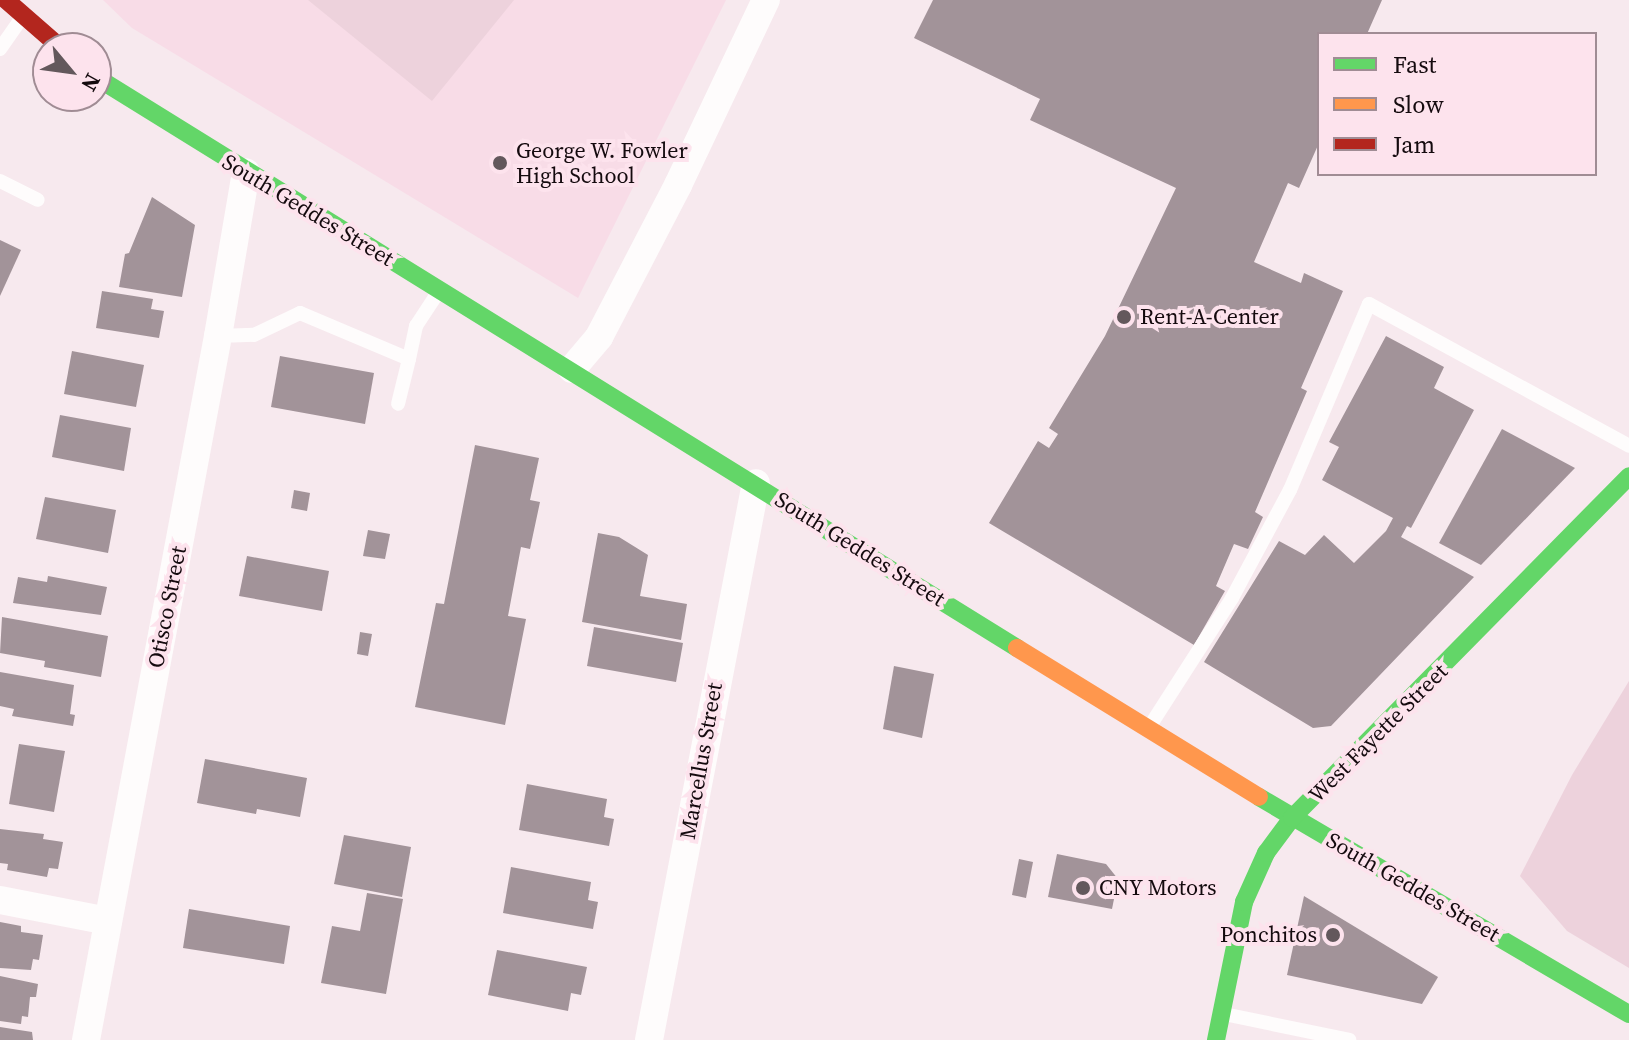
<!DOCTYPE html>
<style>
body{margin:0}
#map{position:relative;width:1629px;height:1040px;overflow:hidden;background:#f7e9ee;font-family:"Source Serif 4",serif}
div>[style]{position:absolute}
.built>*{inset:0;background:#f8dce7}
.green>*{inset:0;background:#edd2dc}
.building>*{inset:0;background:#a29399}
.lane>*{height:14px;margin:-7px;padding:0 7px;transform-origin:7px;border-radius:7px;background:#fefcfc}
.street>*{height:28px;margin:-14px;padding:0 14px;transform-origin:14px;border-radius:14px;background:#fefcfc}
.fast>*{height:18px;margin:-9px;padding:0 9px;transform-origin:9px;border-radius:9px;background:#63d668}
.slow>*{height:18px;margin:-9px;padding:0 9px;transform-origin:9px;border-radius:9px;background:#ff974d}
.jam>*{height:18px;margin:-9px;padding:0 9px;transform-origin:9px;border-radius:9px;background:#b3261e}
.dots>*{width:22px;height:22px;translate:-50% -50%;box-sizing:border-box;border:4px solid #fde3ed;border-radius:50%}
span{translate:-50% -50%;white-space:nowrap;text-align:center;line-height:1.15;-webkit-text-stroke:8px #fde3ed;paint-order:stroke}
.poi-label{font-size:22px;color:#140a0e}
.left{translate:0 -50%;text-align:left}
.right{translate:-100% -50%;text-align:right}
.street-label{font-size:22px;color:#140a0e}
.legend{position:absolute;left:1317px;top:32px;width:280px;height:144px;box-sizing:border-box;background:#fde3ed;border:2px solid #a08c94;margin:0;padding:10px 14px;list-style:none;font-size:24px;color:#140a0e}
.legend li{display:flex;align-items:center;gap:16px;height:40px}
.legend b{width:40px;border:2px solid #a08c94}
.north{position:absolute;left:32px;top:32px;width:80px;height:80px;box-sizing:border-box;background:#fde3ed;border:2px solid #a08c94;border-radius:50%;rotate:119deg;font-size:22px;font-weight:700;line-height:32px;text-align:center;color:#140a0e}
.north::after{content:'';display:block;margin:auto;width:28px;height:36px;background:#63585c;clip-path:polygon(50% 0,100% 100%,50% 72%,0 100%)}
</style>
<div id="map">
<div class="built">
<div style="clip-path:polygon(103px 0,726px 0,578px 298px,132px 28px)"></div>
</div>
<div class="green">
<div style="clip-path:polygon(308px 0,514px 0,432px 101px)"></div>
<div style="clip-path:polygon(1629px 681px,1629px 968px,1567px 931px,1520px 876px,1572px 775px)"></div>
</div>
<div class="building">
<div style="clip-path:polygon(933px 0,1382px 0,1367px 34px,1319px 34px,1319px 143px,1299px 188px,1288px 183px,1254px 262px,1301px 283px,1304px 273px,1343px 291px,1301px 388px,1307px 391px,1255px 512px,1263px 517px,1248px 549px,1234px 544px,1216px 586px,1225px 591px,1194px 645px,989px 523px,1038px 441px,1049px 448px,1058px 434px,1049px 428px,1105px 336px,1176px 188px,1030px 120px,1040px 99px,914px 38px)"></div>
<div style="clip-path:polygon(152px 197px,195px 225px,182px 297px,119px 287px,125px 254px,129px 253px)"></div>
<div style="clip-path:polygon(0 240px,21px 250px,0 296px)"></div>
<div style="clip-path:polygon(102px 291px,153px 299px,151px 309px,164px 311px,159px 338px,96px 328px)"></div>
<div style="clip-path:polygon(1386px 336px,1444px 367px,1434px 388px,1474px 410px,1411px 528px,1407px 526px,1401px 537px,1474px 577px,1331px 726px,1313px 728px,1204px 662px,1279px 541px,1305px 555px,1324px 535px,1354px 563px,1386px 531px,1393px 518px,1322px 480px,1339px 447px,1329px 442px)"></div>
<div style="clip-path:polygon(72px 351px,144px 365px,136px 407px,64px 394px)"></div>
<div style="clip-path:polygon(280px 356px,374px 373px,365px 424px,271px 407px)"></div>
<div style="clip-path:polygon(60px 415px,131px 428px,124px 471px,52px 457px)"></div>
<div style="clip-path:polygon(1502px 429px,1575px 468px,1481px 565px,1439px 543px)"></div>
<div style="clip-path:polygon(475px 445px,539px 458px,530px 500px,540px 502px,530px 549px,521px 547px,508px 616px,526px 619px,505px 725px,415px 707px,436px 603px,444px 604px)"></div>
<div style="clip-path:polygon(294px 490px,310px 493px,307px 511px,291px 508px)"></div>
<div style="clip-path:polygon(45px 497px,116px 510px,108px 553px,36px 539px)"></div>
<div style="clip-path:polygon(368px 530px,390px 534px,385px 559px,363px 556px)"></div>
<div style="clip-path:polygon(598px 533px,619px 537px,648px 555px,640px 596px,687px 604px,681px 640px,582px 622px)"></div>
<div style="clip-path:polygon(247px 556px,329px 571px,322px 611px,239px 596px)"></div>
<div style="clip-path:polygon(48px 576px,107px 587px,101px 615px,13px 603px,18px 577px,47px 582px)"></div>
<div style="clip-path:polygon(2px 617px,108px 636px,101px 677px,44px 667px,45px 661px,0 653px)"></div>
<div style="clip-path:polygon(594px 627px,683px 643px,676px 682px,587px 666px)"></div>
<div style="clip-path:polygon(360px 632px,372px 634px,368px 656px,357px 654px)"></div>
<div style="clip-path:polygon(894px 666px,934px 674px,922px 738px,883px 729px)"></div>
<div style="clip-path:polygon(0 672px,74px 685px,70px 714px,75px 715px,73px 726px,12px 716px,14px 709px,0 706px)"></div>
<div style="clip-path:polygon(19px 744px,65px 751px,54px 812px,9px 804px)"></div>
<div style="clip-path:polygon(205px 759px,307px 778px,300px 817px,257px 809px,256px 814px,197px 803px)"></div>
<div style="clip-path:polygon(527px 784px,607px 799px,604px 817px,614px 819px,609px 846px,519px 830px)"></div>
<div style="clip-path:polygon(0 829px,44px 834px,43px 839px,63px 842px,58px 869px,49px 868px,47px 877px,7px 870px,8px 864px,0 863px)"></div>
<div style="clip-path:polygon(344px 835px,411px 847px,402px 897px,334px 884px)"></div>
<div style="clip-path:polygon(1057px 854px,1106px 864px,1118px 879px,1112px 909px,1048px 897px)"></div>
<div style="clip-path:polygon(1019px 859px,1033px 862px,1026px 898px,1012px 895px)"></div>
<div style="clip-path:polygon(511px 867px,591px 882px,588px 900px,598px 902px,593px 929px,503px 913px)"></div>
<div style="clip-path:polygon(367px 893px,403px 899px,386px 994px,321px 983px,332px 926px,360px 931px)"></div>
<div style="clip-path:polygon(1304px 896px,1438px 977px,1422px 1004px,1287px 975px)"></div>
<div style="clip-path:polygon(189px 909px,290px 926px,284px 964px,183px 948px)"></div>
<div style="clip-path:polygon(0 922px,21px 926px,21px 932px,43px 935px,39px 960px,33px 959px,31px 970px,0 968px)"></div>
<div style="clip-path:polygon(497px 950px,587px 967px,581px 995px,571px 993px,568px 1011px,488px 995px)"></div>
<div style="clip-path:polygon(0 976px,38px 984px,36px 997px,30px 997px,28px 1017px,22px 1016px,21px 1024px,0 1021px)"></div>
<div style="clip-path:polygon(0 1027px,32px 1032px,33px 1040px,0 1040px)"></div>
</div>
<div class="lane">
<div style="left:0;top:49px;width:39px;rotate:-55deg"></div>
<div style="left:0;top:181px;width:42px;rotate:26.6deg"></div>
<div style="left:218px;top:336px;width:36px;rotate:-2deg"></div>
<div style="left:254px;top:335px;width:51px;rotate:-25.6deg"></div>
<div style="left:300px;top:313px;width:118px;rotate:22.9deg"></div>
<div style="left:409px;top:359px;width:46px;rotate:103.7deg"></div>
<div style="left:409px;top:359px;width:34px;rotate:-78deg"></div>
<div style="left:416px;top:326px;width:42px;rotate:-56.7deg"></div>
<div style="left:1148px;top:729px;width:156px;rotate:-57.3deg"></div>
<div style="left:1232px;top:598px;width:123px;rotate:-61.8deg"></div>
<div style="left:1290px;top:490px;width:202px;rotate:-67deg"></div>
<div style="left:1369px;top:304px;width:296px;rotate:28.6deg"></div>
<div style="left:1224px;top:1014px;width:128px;rotate:11.7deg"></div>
</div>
<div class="street">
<div style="left:572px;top:369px;width:42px;rotate:-49.8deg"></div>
<div style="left:599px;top:337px;width:171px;rotate:-62.5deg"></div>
<div style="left:678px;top:185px;width:205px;rotate:-64.6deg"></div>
<div style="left:0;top:900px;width:110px;rotate:11deg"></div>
<div style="left:86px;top:1040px;width:716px;rotate:-79.38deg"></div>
<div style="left:218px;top:336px;width:166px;rotate:-80.3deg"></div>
<div style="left:649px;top:1040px;width:567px;rotate:-79.13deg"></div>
</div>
<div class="fast">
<div style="left:96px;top:77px;width:1084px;rotate:31.8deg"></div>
<div style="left:1259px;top:797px;width:429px;rotate:30.4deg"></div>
<div style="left:1216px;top:1040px;width:141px;rotate:-78.5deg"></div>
<div style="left:1244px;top:902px;width:54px;rotate:-65.8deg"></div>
<div style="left:1266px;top:853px;width:44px;rotate:-53.4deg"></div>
<div style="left:1292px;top:818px;width:480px;rotate:-45.4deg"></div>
</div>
<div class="slow">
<div style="left:1017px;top:648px;width:284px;rotate:31.6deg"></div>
</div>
<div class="jam">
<div style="left:6px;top:0;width:73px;rotate:41.1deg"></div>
</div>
<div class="dots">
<div style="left:500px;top:163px;background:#63585c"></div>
<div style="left:1124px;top:317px;background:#63585c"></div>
<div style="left:1083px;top:888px;background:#63585c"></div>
<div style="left:1333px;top:935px;background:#63585c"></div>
</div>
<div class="poi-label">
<span class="left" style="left:516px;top:163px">George W. Fowler<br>High School</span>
<span class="left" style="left:1140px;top:317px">Rent-A-Center</span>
<span class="left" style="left:1099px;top:888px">CNY Motors</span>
<span class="right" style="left:1317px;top:935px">Ponchitos</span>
</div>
<div class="street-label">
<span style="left:308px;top:210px;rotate:31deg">South Geddes Street</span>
<span style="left:860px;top:549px;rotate:32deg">South Geddes Street</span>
<span style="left:167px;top:607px;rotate:-79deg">Otisco Street</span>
<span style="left:1378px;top:733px;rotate:-45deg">West Fayette Street</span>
<span style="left:701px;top:761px;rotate:-80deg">Marcellus Street</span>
<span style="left:1413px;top:887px;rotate:30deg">South Geddes Street</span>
</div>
<ul class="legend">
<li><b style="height:10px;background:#63d668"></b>Fast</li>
<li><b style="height:10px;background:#ff974d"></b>Slow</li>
<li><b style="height:10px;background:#b3261e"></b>Jam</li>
</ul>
<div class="north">N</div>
</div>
